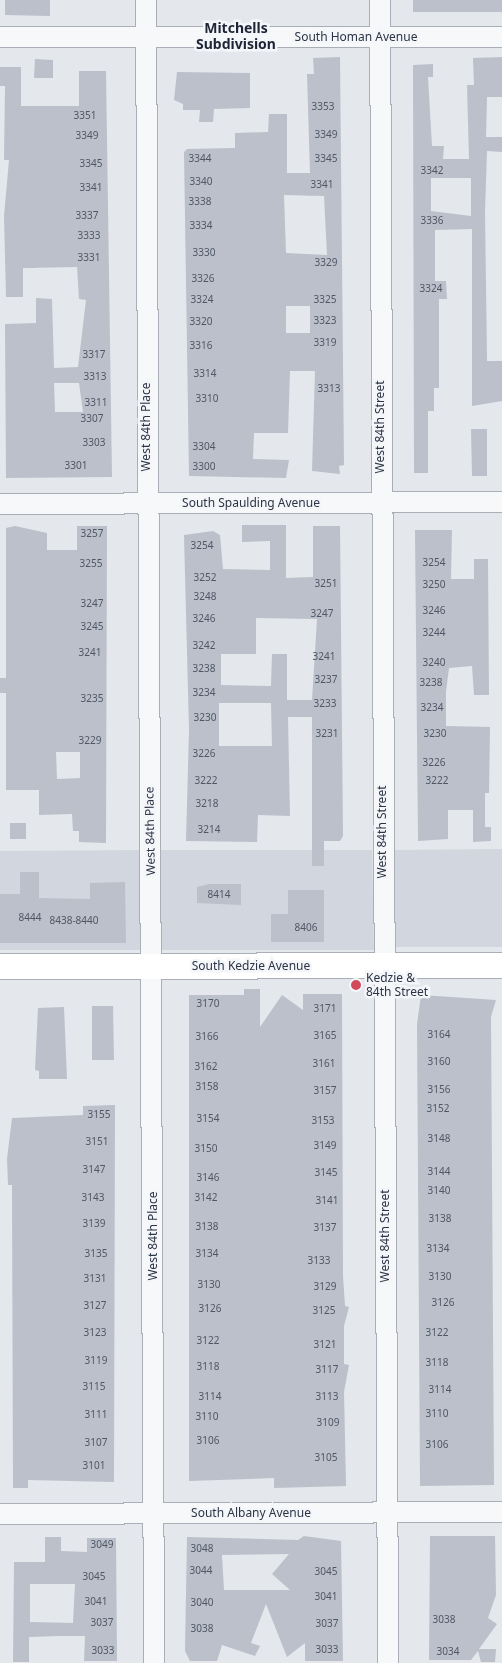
<!DOCTYPE html>
<style>
body{margin:0}
#map{position:relative;width:502px;height:1663px;overflow:hidden;background:#e4e7ec;font-family:"Noto Sans",sans-serif}
div>[style]{position:absolute}
.built>*{inset:0;background:#d2d6de}
.building>*{inset:0;background:#bbc0ca}
.roads{filter:drop-shadow(1px 0 #a9aeb7) drop-shadow(-1px 0 #a9aeb7) drop-shadow(0 1px #a9aeb7) drop-shadow(0 -1px #a9aeb7)}
.minor>*{height:20px;margin:-10px;padding:0 10px;transform-origin:10px;border-radius:10px;background:#f7f8fa}
.major>*{height:25px;margin:-12.5px;padding:0 12.5px;transform-origin:12.5px;border-radius:12.5px;background:#fff}
.dots>*{width:14px;height:14px;translate:-50% -50%;box-sizing:border-box;border:2px solid #f4f6f9;border-radius:50%}
span{translate:-50% -50%;white-space:nowrap;text-align:center;line-height:1.15;-webkit-text-stroke:5px #f4f6f9;paint-order:stroke}
.number-label{font-size:10px;color:#4f5766}
.number-label span{-webkit-text-stroke-width:0}
.street-label{font-size:12px;color:#2b3445}
.poi-label{font-size:12px;color:#2b3445}
.left{translate:0 -50%;text-align:left}
.neighbourhood-label{font-size:14px;color:#1d2536;font-weight:700}
</style>
<div id="map">
<div class="built">
<div style="clip-path:polygon(502px 849px,502px 947px,394px 947px,394px 850px)"></div>
<div style="clip-path:polygon(140px 850px,141px 950px,0 950px,0 851px)"></div>
<div style="clip-path:polygon(161px 850px,372px 850px,374px 950px,161px 950px)"></div>
</div>
<div class="building">
<div style="clip-path:polygon(5px 0,50px 0,50px 16px,5px 15px)"></div>
<div style="clip-path:polygon(413px 0,502px 0,502px 12px,413px 12px)"></div>
<div style="clip-path:polygon(evenodd,340px 57px,344px 465px,339px 466px,340px 474px,312px 471px,315px 371px,290px 371px,288px 433px,254px 433px,253px 459px,289px 460px,286px 478px,189px 476px,184px 152px,187px 149px,235px 148px,235px 133px,268px 132px,269px 114px,287px 114px,287px 173px,310px 173px,307px 74px,314px 74px,313px 58px,340px 57px,284px 195px,324px 196px,327px 255px,286px 253px,284px 195px,340px 57px,286px 306px,310px 306px,310px 333px,286px 333px,286px 306px)"></div>
<div style="clip-path:polygon(evenodd,502px 57px,502px 97px,487px 97px,486px 137px,502px 137px,502px 152px,487px 151px,485px 212px,487px 361px,502px 361px,502px 401px,472px 406px,472px 229px,435px 230px,435px 281px,446px 281px,447px 299px,439px 299px,439px 388px,434px 388px,434px 411px,428px 411px,428px 473px,414px 473px,413px 65px,433px 64px,433px 77px,428px 77px,432px 146px,444px 146px,443px 159px,469px 159px,467px 85px,474px 85px,473px 58px,502px 57px,431px 178px,471px 178px,471px 216px,431px 211px,431px 178px)"></div>
<div style="clip-path:polygon(35px 59px,53px 60px,53px 78px,34px 78px)"></div>
<div style="clip-path:polygon(evenodd,0 67px,21px 67px,21px 106px,79px 106px,79px 71px,106px 71px,112px 477px,6px 478px,5px 324px,36px 323px,36px 298px,52px 299px,54px 368px,78px 367px,86px 300px,79px 299px,77px 267px,23px 268px,23px 297px,6px 297px,4px 216px,9px 160px,4px 160px,5px 86px,0 86px,0 67px,54px 383px,79px 383px,83px 412px,55px 412px,54px 383px)"></div>
<div style="clip-path:polygon(177px 72px,250px 73px,250px 108px,214px 109px,213px 122px,199px 122px,200px 110px,183px 110px,183px 104px,174px 100px)"></div>
<div style="clip-path:polygon(471px 429px,487px 429px,487px 476px,472px 476px)"></div>
<div style="clip-path:polygon(evenodd,242px 525px,286px 525px,286px 578px,313px 577px,313px 526px,340px 526px,343px 836px,340px 841px,324px 841px,324px 866px,312px 866px,312px 717px,288px 717px,290px 816px,258px 815px,257px 842px,186px 841px,189px 730px,184px 535px,213px 531px,220px 535px,223px 569px,270px 570px,270px 541px,242px 542px,242px 525px,256px 618px,317px 619px,312px 700px,287px 700px,287px 654px,272px 654px,271px 686px,221px 685px,221px 654px,256px 654px,256px 618px,242px 525px,219px 703px,271px 703px,272px 746px,219px 746px,219px 703px)"></div>
<div style="clip-path:polygon(evenodd,15px 526px,47px 533px,47px 550px,77px 550px,77px 526px,107px 526px,106px 843px,79px 842px,79px 831px,73px 831px,72px 814px,39px 815px,39px 790px,6px 790px,6px 693px,0 693px,0 678px,6px 678px,6px 528px,15px 526px,56px 752px,80px 752px,80px 778px,57px 779px,56px 752px)"></div>
<div style="clip-path:polygon(415px 530px,452px 530px,451px 579px,474px 579px,474px 559px,488px 559px,489px 695px,474px 695px,472px 666px,449px 668px,446px 692px,446px 726px,490px 727px,489px 793px,485px 793px,485px 827px,491px 827px,491px 841px,473px 842px,473px 810px,448px 810px,448px 839px,418px 841px)"></div>
<div style="clip-path:polygon(10px 823px,26px 823px,26px 839px,10px 839px)"></div>
<div style="clip-path:polygon(20px 872px,39px 872px,39px 898px,90px 899px,90px 883px,125px 882px,126px 943px,0 943px,0 894px,20px 894px)"></div>
<div style="clip-path:polygon(209px 884px,241px 884px,241px 905px,197px 903px,197px 887px)"></div>
<div style="clip-path:polygon(288px 890px,324px 890px,324px 942px,271px 942px,271px 914px,288px 914px)"></div>
<div style="clip-path:polygon(244px 989px,260px 989px,260px 1027px,282px 995px,303px 1010px,303px 994px,342px 994px,343px 1276px,345px 1306px,349px 1307px,344px 1326px,344px 1364px,349px 1365px,344px 1392px,346px 1486px,274px 1488px,274px 1478px,189px 1481px,189px 995px,244px 995px)"></div>
<div style="clip-path:polygon(421px 995px,496px 1000px,491px 1017px,494px 1485px,420px 1486px,417px 1024px)"></div>
<div style="clip-path:polygon(92px 1006px,113px 1006px,114px 1060px,92px 1060px)"></div>
<div style="clip-path:polygon(64px 1007px,67px 1079px,39px 1079px,39px 1071px,35px 1070px,38px 1008px)"></div>
<div style="clip-path:polygon(115px 1105px,114px 1482px,28px 1480px,28px 1488px,13px 1488px,12px 1185px,8px 1185px,7px 1159px,12px 1118px,83px 1115px,83px 1106px)"></div>
<div style="clip-path:polygon(evenodd,304px 1536px,341px 1541px,343px 1661px,305px 1661px,305px 1643px,287px 1657px,266px 1604px,251px 1643px,260px 1646px,255px 1656px,222px 1645px,217px 1661px,190px 1661px,185px 1651px,187px 1537px,298px 1540px,304px 1536px,289px 1554px,272px 1574px,290px 1590px,224px 1590px,222px 1555px,289px 1554px)"></div>
<div style="clip-path:polygon(430px 1536px,495px 1536px,496px 1595px,488px 1618px,497px 1624px,479px 1649px,496px 1649px,495px 1662px,481px 1662px,478px 1651px,471px 1660px,429px 1660px)"></div>
<div style="clip-path:polygon(evenodd,45px 1537px,61px 1537px,61px 1551px,87px 1552px,87px 1538px,116px 1538px,117px 1661px,84px 1661px,85px 1636px,60px 1636px,29px 1637px,29px 1662px,13px 1662px,14px 1562px,45px 1562px,45px 1537px,30px 1584px,75px 1584px,73px 1623px,30px 1622px,30px 1584px)"></div>
</div>
<div class="roads">
<div class="minor">
<div style="left:146px;top:0;width:1663px;rotate:89.72deg"></div>
<div style="left:380px;top:0;width:1663px;rotate:89.72deg"></div>
<div style="left:0;top:37px;width:502px"></div>
<div style="left:0;top:504px;width:502px;rotate:-0.23deg"></div>
<div style="left:0;top:1514px;width:502px;rotate:-0.23deg"></div>
</div>
<div class="major">
<div style="left:0;top:966px;width:502px;rotate:-0.11deg"></div>
</div>
</div>
<div class="dots">
<div style="left:356px;top:985px;background:#d1495b"></div>
</div>
<div class="number-label">
<span style="left:323px;top:107px">3353</span>
<span style="left:85px;top:116px">3351</span>
<span style="left:326px;top:135px">3349</span>
<span style="left:87px;top:136px">3349</span>
<span style="left:200px;top:159px">3344</span>
<span style="left:326px;top:159px">3345</span>
<span style="left:91px;top:164px">3345</span>
<span style="left:432px;top:171px">3342</span>
<span style="left:201px;top:182px">3340</span>
<span style="left:322px;top:185px">3341</span>
<span style="left:91px;top:188px">3341</span>
<span style="left:200px;top:202px">3338</span>
<span style="left:87px;top:216px">3337</span>
<span style="left:432px;top:221px">3336</span>
<span style="left:201px;top:226px">3334</span>
<span style="left:89px;top:236px">3333</span>
<span style="left:204px;top:253px">3330</span>
<span style="left:89px;top:258px">3331</span>
<span style="left:326px;top:263px">3329</span>
<span style="left:203px;top:279px">3326</span>
<span style="left:431px;top:289px">3324</span>
<span style="left:202px;top:300px">3324</span>
<span style="left:325px;top:300px">3325</span>
<span style="left:325px;top:321px">3323</span>
<span style="left:201px;top:322px">3320</span>
<span style="left:325px;top:343px">3319</span>
<span style="left:201px;top:346px">3316</span>
<span style="left:94px;top:355px">3317</span>
<span style="left:205px;top:374px">3314</span>
<span style="left:95px;top:377px">3313</span>
<span style="left:329px;top:389px">3313</span>
<span style="left:207px;top:399px">3310</span>
<span style="left:96px;top:403px">3311</span>
<span style="left:92px;top:419px">3307</span>
<span style="left:94px;top:443px">3303</span>
<span style="left:204px;top:447px">3304</span>
<span style="left:76px;top:466px">3301</span>
<span style="left:204px;top:467px">3300</span>
<span style="left:92px;top:534px">3257</span>
<span style="left:202px;top:546px">3254</span>
<span style="left:434px;top:563px">3254</span>
<span style="left:91px;top:564px">3255</span>
<span style="left:205px;top:578px">3252</span>
<span style="left:326px;top:584px">3251</span>
<span style="left:434px;top:585px">3250</span>
<span style="left:205px;top:597px">3248</span>
<span style="left:92px;top:604px">3247</span>
<span style="left:434px;top:611px">3246</span>
<span style="left:322px;top:614px">3247</span>
<span style="left:204px;top:619px">3246</span>
<span style="left:92px;top:627px">3245</span>
<span style="left:434px;top:633px">3244</span>
<span style="left:204px;top:646px">3242</span>
<span style="left:90px;top:653px">3241</span>
<span style="left:324px;top:657px">3241</span>
<span style="left:434px;top:663px">3240</span>
<span style="left:204px;top:669px">3238</span>
<span style="left:326px;top:680px">3237</span>
<span style="left:431px;top:683px">3238</span>
<span style="left:204px;top:693px">3234</span>
<span style="left:92px;top:699px">3235</span>
<span style="left:325px;top:704px">3233</span>
<span style="left:432px;top:708px">3234</span>
<span style="left:205px;top:718px">3230</span>
<span style="left:327px;top:734px">3231</span>
<span style="left:435px;top:734px">3230</span>
<span style="left:90px;top:741px">3229</span>
<span style="left:204px;top:754px">3226</span>
<span style="left:434px;top:763px">3226</span>
<span style="left:206px;top:781px">3222</span>
<span style="left:437px;top:781px">3222</span>
<span style="left:207px;top:804px">3218</span>
<span style="left:209px;top:830px">3214</span>
<span style="left:219px;top:895px">8414</span>
<span style="left:30px;top:918px">8444</span>
<span style="left:74px;top:921px">8438-8440</span>
<span style="left:306px;top:928px">8406</span>
<span style="left:208px;top:1004px">3170</span>
<span style="left:325px;top:1009px">3171</span>
<span style="left:439px;top:1035px">3164</span>
<span style="left:325px;top:1036px">3165</span>
<span style="left:207px;top:1037px">3166</span>
<span style="left:439px;top:1062px">3160</span>
<span style="left:324px;top:1064px">3161</span>
<span style="left:206px;top:1067px">3162</span>
<span style="left:207px;top:1087px">3158</span>
<span style="left:439px;top:1090px">3156</span>
<span style="left:325px;top:1091px">3157</span>
<span style="left:438px;top:1109px">3152</span>
<span style="left:99px;top:1115px">3155</span>
<span style="left:208px;top:1119px">3154</span>
<span style="left:323px;top:1121px">3153</span>
<span style="left:439px;top:1139px">3148</span>
<span style="left:97px;top:1142px">3151</span>
<span style="left:325px;top:1146px">3149</span>
<span style="left:206px;top:1149px">3150</span>
<span style="left:94px;top:1170px">3147</span>
<span style="left:439px;top:1172px">3144</span>
<span style="left:326px;top:1173px">3145</span>
<span style="left:208px;top:1178px">3146</span>
<span style="left:439px;top:1191px">3140</span>
<span style="left:93px;top:1198px">3143</span>
<span style="left:206px;top:1198px">3142</span>
<span style="left:327px;top:1201px">3141</span>
<span style="left:440px;top:1219px">3138</span>
<span style="left:94px;top:1224px">3139</span>
<span style="left:207px;top:1227px">3138</span>
<span style="left:325px;top:1228px">3137</span>
<span style="left:438px;top:1249px">3134</span>
<span style="left:96px;top:1254px">3135</span>
<span style="left:207px;top:1254px">3134</span>
<span style="left:319px;top:1261px">3133</span>
<span style="left:440px;top:1277px">3130</span>
<span style="left:95px;top:1279px">3131</span>
<span style="left:209px;top:1285px">3130</span>
<span style="left:325px;top:1287px">3129</span>
<span style="left:443px;top:1303px">3126</span>
<span style="left:95px;top:1306px">3127</span>
<span style="left:210px;top:1309px">3126</span>
<span style="left:324px;top:1311px">3125</span>
<span style="left:95px;top:1333px">3123</span>
<span style="left:437px;top:1333px">3122</span>
<span style="left:208px;top:1341px">3122</span>
<span style="left:325px;top:1345px">3121</span>
<span style="left:96px;top:1361px">3119</span>
<span style="left:437px;top:1363px">3118</span>
<span style="left:208px;top:1367px">3118</span>
<span style="left:327px;top:1370px">3117</span>
<span style="left:94px;top:1387px">3115</span>
<span style="left:440px;top:1390px">3114</span>
<span style="left:210px;top:1397px">3114</span>
<span style="left:327px;top:1397px">3113</span>
<span style="left:437px;top:1414px">3110</span>
<span style="left:96px;top:1415px">3111</span>
<span style="left:207px;top:1417px">3110</span>
<span style="left:328px;top:1423px">3109</span>
<span style="left:208px;top:1441px">3106</span>
<span style="left:96px;top:1443px">3107</span>
<span style="left:437px;top:1445px">3106</span>
<span style="left:326px;top:1458px">3105</span>
<span style="left:94px;top:1466px">3101</span>
<span style="left:102px;top:1545px">3049</span>
<span style="left:202px;top:1549px">3048</span>
<span style="left:201px;top:1571px">3044</span>
<span style="left:326px;top:1572px">3045</span>
<span style="left:94px;top:1577px">3045</span>
<span style="left:326px;top:1597px">3041</span>
<span style="left:96px;top:1602px">3041</span>
<span style="left:202px;top:1603px">3040</span>
<span style="left:444px;top:1620px">3038</span>
<span style="left:102px;top:1623px">3037</span>
<span style="left:327px;top:1624px">3037</span>
<span style="left:202px;top:1629px">3038</span>
<span style="left:327px;top:1650px">3033</span>
<span style="left:103px;top:1651px">3033</span>
<span style="left:448px;top:1652px">3034</span>
</div>
<div class="street-label">
<span style="left:356px;top:37px">South Homan Avenue</span>
<span style="left:146px;top:427px;rotate:-90deg">West 84th Place</span>
<span style="left:380px;top:427px;rotate:-90deg">West 84th Street</span>
<span style="left:251px;top:503px">South Spaulding Avenue</span>
<span style="left:150px;top:831px;rotate:-91deg">West 84th Place</span>
<span style="left:382px;top:832px;rotate:-90deg">West 84th Street</span>
<span style="left:251px;top:966px">South Kedzie Avenue</span>
<span style="left:153px;top:1236px;rotate:-90deg">West 84th Place</span>
<span style="left:385px;top:1236px;rotate:-90deg">West 84th Street</span>
<span style="left:251px;top:1513px">South Albany Avenue</span>
</div>
<div class="poi-label">
<span class="left" style="left:366px;top:985px">Kedzie &amp;<br>84th Street</span>
</div>
<div class="neighbourhood-label">
<span style="left:236px;top:36px">Mitchells<br>Subdivision</span>
</div>
</div>
